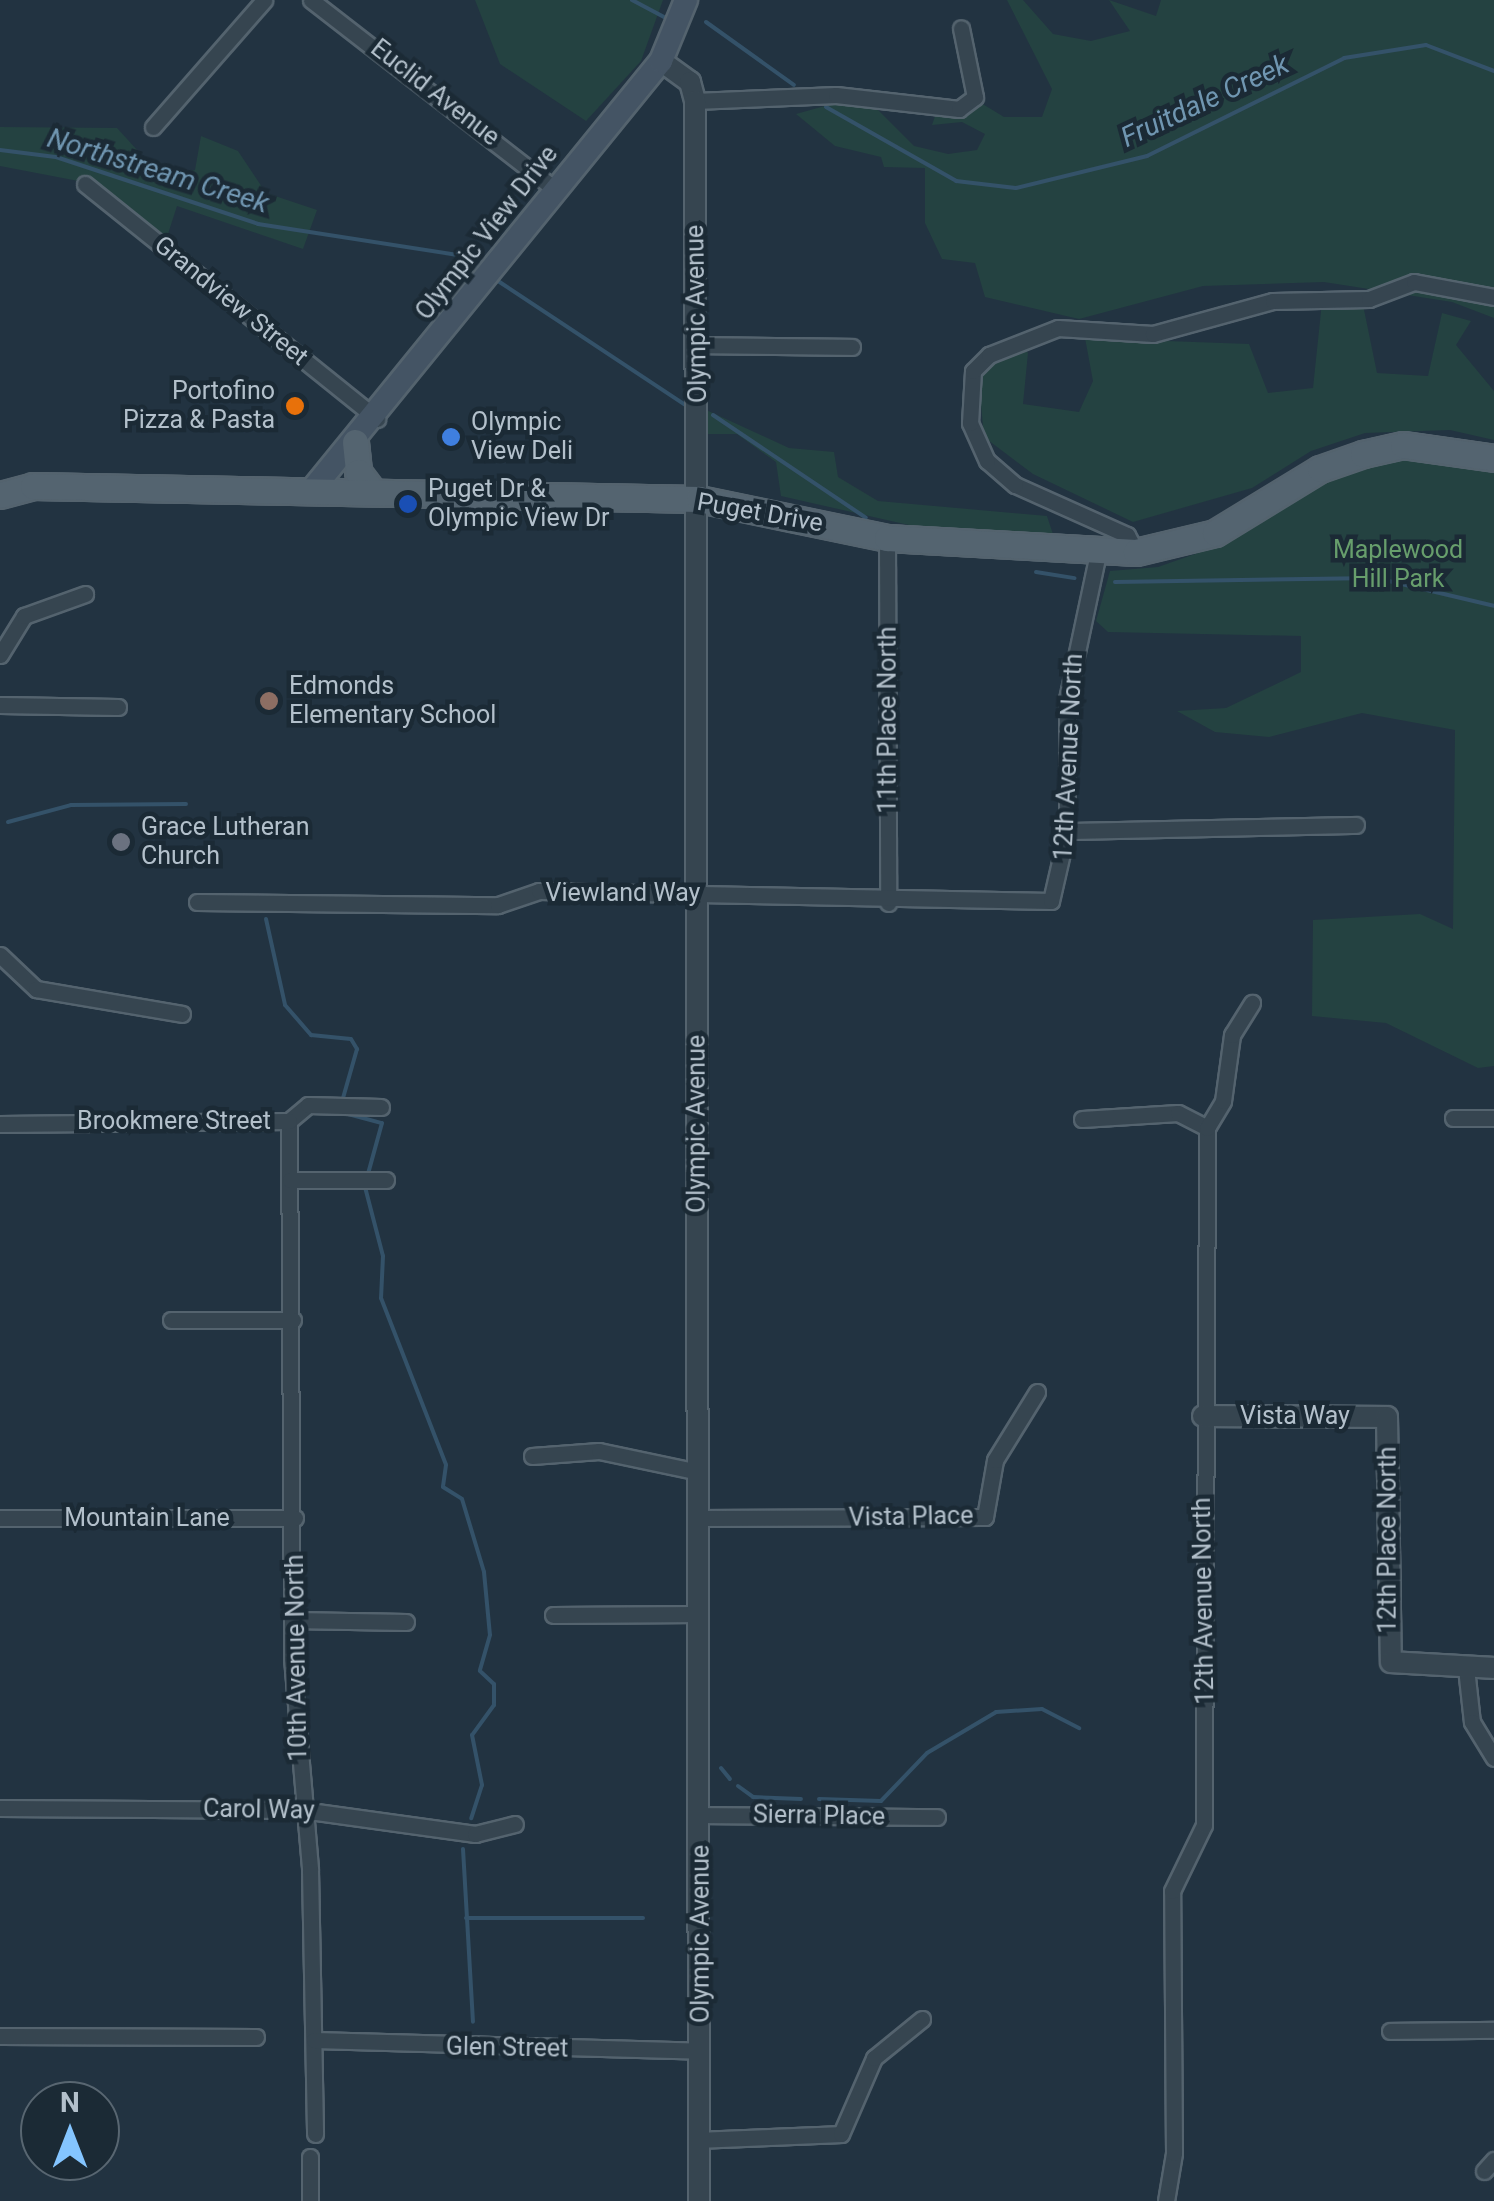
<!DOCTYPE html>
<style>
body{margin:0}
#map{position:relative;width:1494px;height:2201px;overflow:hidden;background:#223341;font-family:Roboto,sans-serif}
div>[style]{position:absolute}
.green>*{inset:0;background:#244241}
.stream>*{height:4px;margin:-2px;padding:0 2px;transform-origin:2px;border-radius:2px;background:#345269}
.roads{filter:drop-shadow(2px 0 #54636e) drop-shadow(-2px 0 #54636e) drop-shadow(0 2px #54636e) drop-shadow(0 -2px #54636e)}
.minor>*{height:15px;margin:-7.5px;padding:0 7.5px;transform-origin:7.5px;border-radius:7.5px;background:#364550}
.tertiary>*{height:20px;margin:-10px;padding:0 10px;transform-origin:10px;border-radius:10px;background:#364550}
.secondary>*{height:22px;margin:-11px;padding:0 11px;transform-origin:11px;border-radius:11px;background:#445464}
.primary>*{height:25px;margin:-12.5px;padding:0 12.5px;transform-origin:12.5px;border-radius:12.5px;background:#546470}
.dots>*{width:28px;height:28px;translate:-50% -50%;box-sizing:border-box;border:5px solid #1b2a35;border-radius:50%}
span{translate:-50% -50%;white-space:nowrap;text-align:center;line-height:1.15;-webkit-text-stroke:9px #1b2a35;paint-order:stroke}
.street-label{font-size:25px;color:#b3c0cb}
.poi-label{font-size:25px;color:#b3c0cb}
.right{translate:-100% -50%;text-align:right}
.left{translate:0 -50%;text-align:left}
.park-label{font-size:25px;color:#679e6c}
.water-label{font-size:28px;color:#7096b1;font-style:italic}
.north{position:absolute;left:20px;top:2081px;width:100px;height:100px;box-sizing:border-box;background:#1b2a35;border:2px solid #586671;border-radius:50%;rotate:0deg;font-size:28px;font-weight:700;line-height:40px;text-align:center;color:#b3c0cb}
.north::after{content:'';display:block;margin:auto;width:35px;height:45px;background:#84c5ff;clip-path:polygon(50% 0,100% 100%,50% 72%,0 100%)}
</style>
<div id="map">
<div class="green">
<div style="clip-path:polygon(475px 0,663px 0,641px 61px,586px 121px,500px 64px)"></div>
<div style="clip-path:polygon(1007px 0,1023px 0,1053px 34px,1091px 41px,1130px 31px,1109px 0,1156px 16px,1161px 0,1494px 0,1494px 318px,1452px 302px,1324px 282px,1203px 286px,1079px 319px,985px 297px,975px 263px,942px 259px,925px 223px,925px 168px,884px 167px,881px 157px,835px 146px,796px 114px,839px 102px,876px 108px,914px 146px,948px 154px,977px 150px,985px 134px,962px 122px,932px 125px,935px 116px,981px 103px,1004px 117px,1042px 117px,1052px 89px)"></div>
<div style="clip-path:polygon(0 127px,117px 128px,160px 175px,195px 170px,201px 136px,238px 151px,266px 193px,317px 210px,303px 249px,177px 206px,167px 237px,94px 184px,0 166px)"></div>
<div style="clip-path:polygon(1362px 300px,1377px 373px,1428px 376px,1442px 313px,1471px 321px,1456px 345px,1494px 391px,1494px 440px,1450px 430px,1365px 433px,1311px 451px,1252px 488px,1133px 522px,1033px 474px,984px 437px,978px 373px,1021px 345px,1028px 353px,1023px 404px,1079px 412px,1093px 381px,1085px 338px,1249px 344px,1268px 393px,1313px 388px,1322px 302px)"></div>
<div style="clip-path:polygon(702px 408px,789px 448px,834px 452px,838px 477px,878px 501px,1047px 516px,1054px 537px,966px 538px,781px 496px,776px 462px,737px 434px,699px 434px)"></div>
<div style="clip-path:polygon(1455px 459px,1494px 471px,1494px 1066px,1478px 1068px,1386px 1023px,1312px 1016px,1313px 920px,1420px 914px,1453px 929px,1455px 730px,1362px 713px,1269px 737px,1215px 732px,1177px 711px,1226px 708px,1301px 672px,1301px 636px,1108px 632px,1096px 621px,1110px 571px,1158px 567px,1232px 541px,1303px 491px,1373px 460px)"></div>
</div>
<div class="stream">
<div style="left:632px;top:0;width:40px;rotate:28deg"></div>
<div style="left:706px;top:22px;width:108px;rotate:35.6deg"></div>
<div style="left:826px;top:107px;width:150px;rotate:29.6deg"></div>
<div style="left:956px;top:181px;width:60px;rotate:6.7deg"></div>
<div style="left:1016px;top:188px;width:135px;rotate:-13.7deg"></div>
<div style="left:1147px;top:156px;width:220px;rotate:-26.4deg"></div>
<div style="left:1344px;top:58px;width:83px;rotate:-9deg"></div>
<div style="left:1426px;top:45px;width:73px;rotate:20.9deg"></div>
<div style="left:0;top:150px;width:56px;rotate:7.1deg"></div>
<div style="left:56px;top:157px;width:213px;rotate:18.3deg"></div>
<div style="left:258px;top:224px;width:202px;rotate:8.8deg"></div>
<div style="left:458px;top:255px;width:23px;rotate:31deg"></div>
<div style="left:498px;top:281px;width:224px;rotate:33.5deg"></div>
<div style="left:713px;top:415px;width:184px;rotate:33.9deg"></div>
<div style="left:1036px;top:572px;width:39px;rotate:9deg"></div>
<div style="left:1115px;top:582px;width:261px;rotate:-0.9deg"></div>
<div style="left:1376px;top:578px;width:121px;rotate:13.3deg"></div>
<div style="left:8px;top:822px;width:65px;rotate:-15.1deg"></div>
<div style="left:71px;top:805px;width:115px;rotate:-0.5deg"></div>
<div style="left:266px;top:919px;width:88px;rotate:77.5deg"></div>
<div style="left:285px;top:1005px;width:40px;rotate:49deg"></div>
<div style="left:311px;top:1035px;width:40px;rotate:5.7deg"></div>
<div style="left:351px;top:1039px;width:12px;rotate:59deg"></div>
<div style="left:357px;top:1049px;width:51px;rotate:105.9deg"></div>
<div style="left:348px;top:1114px;width:35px;rotate:15deg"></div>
<div style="left:382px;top:1123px;width:53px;rotate:105.4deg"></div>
<div style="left:365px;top:1187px;width:71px;rotate:75.4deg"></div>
<div style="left:383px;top:1256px;width:42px;rotate:92.7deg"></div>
<div style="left:381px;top:1298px;width:179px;rotate:68.7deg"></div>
<div style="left:446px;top:1465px;width:22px;rotate:98deg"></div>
<div style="left:443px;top:1487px;width:22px;rotate:32deg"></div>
<div style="left:462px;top:1499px;width:76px;rotate:73.2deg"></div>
<div style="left:484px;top:1572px;width:63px;rotate:84.6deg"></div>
<div style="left:490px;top:1635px;width:37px;rotate:106deg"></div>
<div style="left:480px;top:1671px;width:19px;rotate:43deg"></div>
<div style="left:494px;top:1684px;width:21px;rotate:90deg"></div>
<div style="left:494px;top:1705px;width:37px;rotate:126deg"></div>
<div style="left:472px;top:1735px;width:51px;rotate:78.7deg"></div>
<div style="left:482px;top:1785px;width:35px;rotate:108deg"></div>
<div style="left:721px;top:1768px;width:14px;rotate:51deg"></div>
<div style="left:738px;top:1786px;width:19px;rotate:36deg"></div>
<div style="left:753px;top:1797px;width:48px;rotate:2.4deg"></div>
<div style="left:819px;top:1799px;width:62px;rotate:1.8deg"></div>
<div style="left:881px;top:1801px;width:66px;rotate:-46.2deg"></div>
<div style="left:927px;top:1753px;width:80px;rotate:-30.7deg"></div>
<div style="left:996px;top:1712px;width:46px;rotate:-3.7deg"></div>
<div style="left:1042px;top:1709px;width:42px;rotate:27.2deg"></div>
<div style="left:463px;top:1849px;width:173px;rotate:86.7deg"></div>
<div style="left:466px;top:1918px;width:177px"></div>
</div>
<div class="roads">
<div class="minor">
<div style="left:311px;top:0;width:309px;rotate:37.8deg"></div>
<div style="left:695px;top:101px;width:141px;rotate:-2.4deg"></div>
<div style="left:836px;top:95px;width:124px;rotate:6.5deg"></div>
<div style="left:959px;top:109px;width:20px;rotate:-37deg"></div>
<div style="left:975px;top:97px;width:70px;rotate:-101.5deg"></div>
<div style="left:153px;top:127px;width:169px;rotate:-48.8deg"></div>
<div style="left:85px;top:184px;width:375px;rotate:38.8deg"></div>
<div style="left:698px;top:345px;width:154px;rotate:0.7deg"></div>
<div style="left:887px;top:538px;width:365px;rotate:89.8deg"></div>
<div style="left:1136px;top:552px;width:19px;rotate:-118deg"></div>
<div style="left:1127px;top:535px;width:123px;rotate:-155.9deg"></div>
<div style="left:1015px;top:485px;width:37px;rotate:-139deg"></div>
<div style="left:987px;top:461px;width:42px;rotate:-114.1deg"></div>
<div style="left:970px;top:423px;width:52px;rotate:-86.7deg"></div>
<div style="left:973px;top:371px;width:23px;rotate:-45deg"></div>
<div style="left:989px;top:355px;width:74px;rotate:-21.4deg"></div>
<div style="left:1058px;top:328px;width:95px;rotate:3.6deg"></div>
<div style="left:1153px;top:334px;width:124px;rotate:-15.4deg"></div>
<div style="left:1273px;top:301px;width:96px;rotate:-1.2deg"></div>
<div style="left:1369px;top:299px;width:48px;rotate:-20.7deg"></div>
<div style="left:1414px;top:282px;width:81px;rotate:10.6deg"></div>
<div style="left:0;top:655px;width:46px;rotate:-58.4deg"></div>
<div style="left:24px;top:616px;width:65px;rotate:-19.8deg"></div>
<div style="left:0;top:705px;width:118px;rotate:1deg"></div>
<div style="left:1067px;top:831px;width:289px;rotate:-1.2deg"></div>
<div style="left:197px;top:902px;width:301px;rotate:0.6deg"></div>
<div style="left:498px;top:905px;width:43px;rotate:-18.9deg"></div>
<div style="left:539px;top:891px;width:512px;rotate:1.12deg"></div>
<div style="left:1051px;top:901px;width:72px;rotate:-77.1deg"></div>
<div style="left:1067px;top:831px;width:132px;rotate:-90deg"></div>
<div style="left:1067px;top:699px;width:149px;rotate:-78deg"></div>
<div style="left:0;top:955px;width:50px;rotate:43.4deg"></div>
<div style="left:36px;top:989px;width:148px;rotate:9.7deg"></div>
<div style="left:1453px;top:1118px;width:41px"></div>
<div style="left:1082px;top:1119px;width:96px;rotate:-3.6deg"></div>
<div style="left:1178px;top:1113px;width:33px;rotate:27deg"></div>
<div style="left:289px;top:1121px;width:537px;rotate:89.68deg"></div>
<div style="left:292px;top:1658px;width:213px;rotate:85.1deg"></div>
<div style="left:310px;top:1870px;width:264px;rotate:88.9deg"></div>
<div style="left:289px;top:1121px;width:25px;rotate:-40deg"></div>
<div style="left:308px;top:1105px;width:73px;rotate:1.6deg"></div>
<div style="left:0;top:1124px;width:289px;rotate:-0.6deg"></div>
<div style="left:290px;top:1180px;width:96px"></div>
<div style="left:171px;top:1320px;width:122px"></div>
<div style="left:532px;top:1456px;width:67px;rotate:-4.3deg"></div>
<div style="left:599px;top:1451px;width:102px;rotate:11.9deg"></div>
<div style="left:0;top:1518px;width:295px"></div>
<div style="left:698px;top:1518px;width:287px;rotate:-0.2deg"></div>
<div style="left:985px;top:1517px;width:58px;rotate:-80deg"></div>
<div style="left:995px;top:1460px;width:80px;rotate:-58.3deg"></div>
<div style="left:553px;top:1615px;width:146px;rotate:-0.4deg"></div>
<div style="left:292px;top:1620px;width:114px;rotate:1deg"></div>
<div style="left:1466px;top:1668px;width:54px;rotate:83.7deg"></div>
<div style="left:1472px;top:1722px;width:42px;rotate:58.6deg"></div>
<div style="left:0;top:1808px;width:302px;rotate:0.4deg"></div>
<div style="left:302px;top:1810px;width:175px;rotate:7.9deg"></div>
<div style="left:475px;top:1834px;width:41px;rotate:-14deg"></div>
<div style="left:701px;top:1815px;width:236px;rotate:0.5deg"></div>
<div style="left:1390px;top:2031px;width:104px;rotate:-0.6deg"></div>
<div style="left:0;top:2036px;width:256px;rotate:0.2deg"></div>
<div style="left:314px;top:2040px;width:387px;rotate:1.6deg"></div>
<div style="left:698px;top:2140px;width:143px;rotate:-2.4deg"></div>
<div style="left:841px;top:2134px;width:83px;rotate:-66.5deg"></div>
<div style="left:874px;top:2058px;width:62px;rotate:-39.1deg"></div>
<div style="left:1484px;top:2171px;width:15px;rotate:-48deg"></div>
<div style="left:310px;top:2201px;width:44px;rotate:-90deg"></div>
<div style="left:1166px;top:2201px;width:49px;rotate:-80.5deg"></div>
<div style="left:1174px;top:2153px;width:262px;rotate:-90.4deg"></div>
<div style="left:1172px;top:1891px;width:73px;rotate:-64.1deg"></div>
<div style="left:1204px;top:1825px;width:697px;rotate:-89.75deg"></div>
<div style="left:1207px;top:1128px;width:31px;rotate:-59deg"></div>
<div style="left:1223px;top:1101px;width:67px;rotate:-82.2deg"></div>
<div style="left:1232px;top:1035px;width:38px;rotate:-58deg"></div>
</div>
<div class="tertiary">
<div style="left:661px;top:61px;width:36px;rotate:36deg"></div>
<div style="left:690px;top:82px;width:20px;rotate:75deg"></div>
<div style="left:695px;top:101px;width:2100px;rotate:89.89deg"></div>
<div style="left:1203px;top:1416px;width:184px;rotate:0.3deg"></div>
<div style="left:1387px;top:1417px;width:245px;rotate:89.1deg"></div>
<div style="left:1391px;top:1662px;width:103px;rotate:3.3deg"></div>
</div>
<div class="secondary">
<div style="left:312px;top:490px;width:553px;rotate:-50.87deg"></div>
<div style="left:661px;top:61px;width:66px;rotate:-67.7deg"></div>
</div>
<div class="primary">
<div style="left:355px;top:442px;width:30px;rotate:84deg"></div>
<div style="left:358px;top:472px;width:25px;rotate:53deg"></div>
<div style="left:0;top:495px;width:34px;rotate:-15deg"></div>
<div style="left:33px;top:486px;width:666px;rotate:1.12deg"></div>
<div style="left:699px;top:499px;width:192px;rotate:11.7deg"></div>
<div style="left:887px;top:538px;width:249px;rotate:3.2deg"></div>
<div style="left:1136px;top:552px;width:81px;rotate:-13.5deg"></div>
<div style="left:1215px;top:533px;width:123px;rotate:-31.4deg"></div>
<div style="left:1320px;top:469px;width:46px;rotate:-19.2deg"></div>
<div style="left:1363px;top:454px;width:41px;rotate:-12.7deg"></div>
<div style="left:1403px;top:445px;width:92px;rotate:8.1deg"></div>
</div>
</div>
<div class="dots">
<div style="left:295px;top:406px;background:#e8710a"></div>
<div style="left:451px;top:437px;background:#3f7fe0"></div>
<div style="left:408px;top:504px;background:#1a4fb4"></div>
<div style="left:269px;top:701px;background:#8d6e63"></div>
<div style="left:121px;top:842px;background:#6b7280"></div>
</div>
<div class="street-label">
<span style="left:435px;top:93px;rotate:38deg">Euclid Avenue</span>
<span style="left:487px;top:233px;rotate:-52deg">Olympic View Drive</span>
<span style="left:231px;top:301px;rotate:39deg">Grandview Street</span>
<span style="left:697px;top:314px;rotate:-91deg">Olympic Avenue</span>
<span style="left:760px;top:513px;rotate:10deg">Puget Drive</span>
<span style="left:888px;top:720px;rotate:-90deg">11th Place North</span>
<span style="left:1069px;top:757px;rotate:-87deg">12th Avenue North</span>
<span style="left:623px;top:893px">Viewland Way</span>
<span style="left:174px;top:1121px">Brookmere Street</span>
<span style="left:697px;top:1124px;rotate:-90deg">Olympic Avenue</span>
<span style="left:1295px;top:1416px">Vista Way</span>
<span style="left:911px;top:1517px;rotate:-1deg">Vista Place</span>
<span style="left:147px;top:1518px">Mountain Lane</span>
<span style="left:1388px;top:1540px;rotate:-90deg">12th Place North</span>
<span style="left:1204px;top:1601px;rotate:-91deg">12th Avenue North</span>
<span style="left:297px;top:1658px;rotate:-91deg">10th Avenue North</span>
<span style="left:259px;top:1810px;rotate:1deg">Carol Way</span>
<span style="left:819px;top:1816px;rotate:1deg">Sierra Place</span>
<span style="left:701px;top:1934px;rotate:-90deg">Olympic Avenue</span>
<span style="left:507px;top:2048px;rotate:1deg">Glen Street</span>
</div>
<div class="poi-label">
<span class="right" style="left:275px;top:406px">Portofino<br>Pizza &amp; Pasta</span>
<span class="left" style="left:471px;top:437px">Olympic<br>View Deli</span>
<span class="left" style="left:428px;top:504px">Puget Dr &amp;<br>Olympic View Dr</span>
<span class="left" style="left:289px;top:701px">Edmonds<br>Elementary School</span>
<span class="left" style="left:141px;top:842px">Grace Lutheran<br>Church</span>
</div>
<div class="park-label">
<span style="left:1398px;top:565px">Maplewood<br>Hill Park</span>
</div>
<div class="water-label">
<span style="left:1205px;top:101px;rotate:-25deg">Fruitdale Creek</span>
<span style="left:158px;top:171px;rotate:17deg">Northstream Creek</span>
</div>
<div class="north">N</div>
</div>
